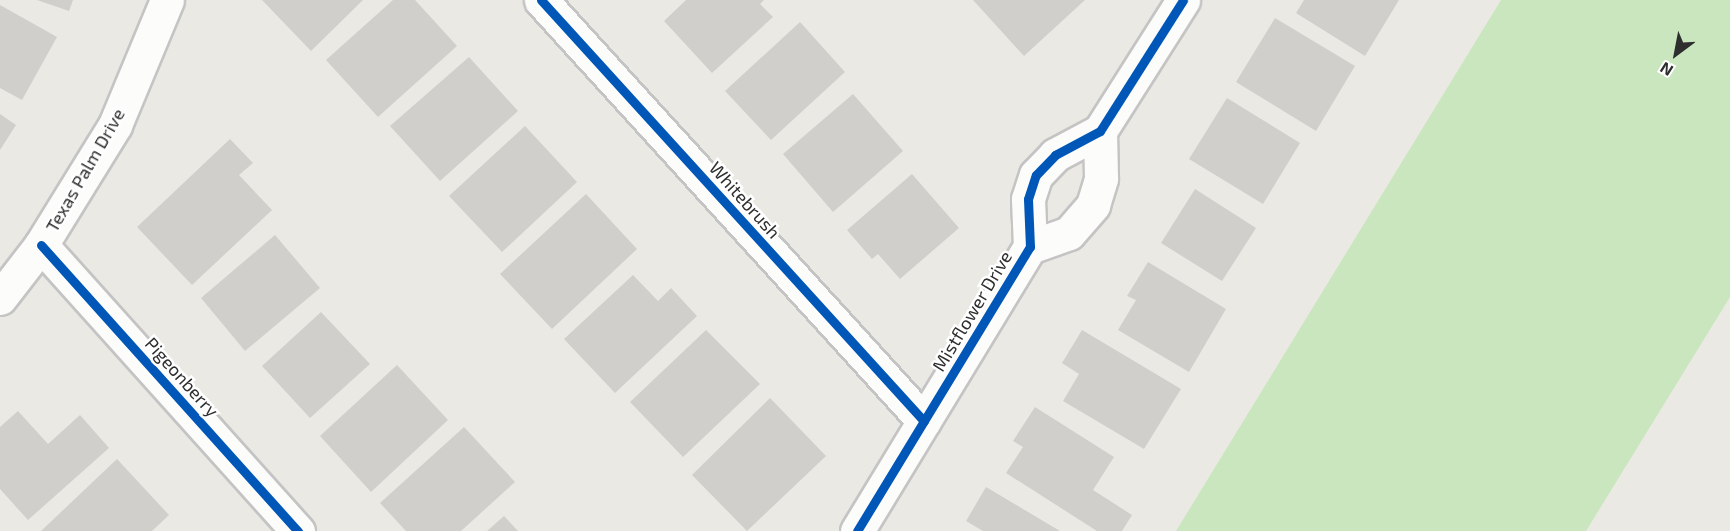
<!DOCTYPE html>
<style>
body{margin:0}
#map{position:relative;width:1730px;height:531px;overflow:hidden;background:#ebe9e4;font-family:"Exo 2",sans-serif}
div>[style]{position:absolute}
.green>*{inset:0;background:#c9e6be}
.building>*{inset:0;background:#d0cfcb}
.roads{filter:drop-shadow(2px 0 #c5c4c4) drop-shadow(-2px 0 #c5c4c4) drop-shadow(0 2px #c5c4c4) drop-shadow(0 -2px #c5c4c4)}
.street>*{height:33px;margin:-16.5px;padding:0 16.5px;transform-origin:16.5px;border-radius:16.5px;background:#fcfcfb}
.cycleway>*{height:9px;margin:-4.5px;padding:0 4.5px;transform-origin:4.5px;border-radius:4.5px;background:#0057b8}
span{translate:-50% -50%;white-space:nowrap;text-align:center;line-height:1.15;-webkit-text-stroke:5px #fff;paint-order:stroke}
.street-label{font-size:18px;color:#2e2e2e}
.north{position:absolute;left:1646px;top:24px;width:60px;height:60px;-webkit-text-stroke:4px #fff;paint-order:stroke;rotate:212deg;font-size:16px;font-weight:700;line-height:24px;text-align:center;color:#2e2e2e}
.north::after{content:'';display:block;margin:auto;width:21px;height:27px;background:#2e2e2e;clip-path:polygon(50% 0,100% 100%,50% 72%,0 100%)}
</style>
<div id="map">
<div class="green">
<div style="clip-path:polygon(1501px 0,1730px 0,1730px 297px,1586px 531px,1176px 531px)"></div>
</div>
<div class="building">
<div style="clip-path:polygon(37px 0,73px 0,69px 11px)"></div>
<div style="clip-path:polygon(262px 0,363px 0,311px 51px)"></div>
<div style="clip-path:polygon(393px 0,415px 0,457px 46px,378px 117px,326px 60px)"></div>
<div style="clip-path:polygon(686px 0,764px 0,760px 4px,773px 17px,712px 73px,664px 21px)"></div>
<div style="clip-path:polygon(973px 0,1085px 0,1024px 56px)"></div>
<div style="clip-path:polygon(1304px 0,1399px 0,1365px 56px,1296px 13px)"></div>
<div style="clip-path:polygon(0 5px,57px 37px,22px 100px,0 88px)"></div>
<div style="clip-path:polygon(1275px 18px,1355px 66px,1316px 131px,1236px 82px)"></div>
<div style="clip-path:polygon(800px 22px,845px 72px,771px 140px,725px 91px)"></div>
<div style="clip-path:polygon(469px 57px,518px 111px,440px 181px,390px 126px)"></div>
<div style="clip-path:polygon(853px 94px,903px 151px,833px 212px,783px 154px)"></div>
<div style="clip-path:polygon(1227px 98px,1300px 143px,1263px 204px,1189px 159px)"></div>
<div style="clip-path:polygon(0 114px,16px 125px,0 150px)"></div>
<div style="clip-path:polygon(525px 126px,577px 182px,502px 252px,449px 196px)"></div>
<div style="clip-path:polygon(230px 139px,253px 163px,239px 175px,272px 210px,192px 285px,137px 227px)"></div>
<div style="clip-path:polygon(912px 174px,959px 228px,900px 279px,878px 254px,872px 259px,847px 230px)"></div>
<div style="clip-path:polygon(1195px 189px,1256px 228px,1222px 281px,1161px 243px)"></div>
<div style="clip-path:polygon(586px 194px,637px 249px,552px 329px,500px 274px)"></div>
<div style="clip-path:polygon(275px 235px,320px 288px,245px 351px,201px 298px)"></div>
<div style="clip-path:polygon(1148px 262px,1226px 309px,1189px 372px,1118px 330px,1136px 300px,1127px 296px)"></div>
<div style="clip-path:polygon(633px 275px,658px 301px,671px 288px,697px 316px,615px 393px,564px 339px)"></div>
<div style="clip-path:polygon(321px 312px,370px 364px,310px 418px,262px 366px)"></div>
<div style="clip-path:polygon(706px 330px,760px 384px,683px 457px,630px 402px)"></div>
<div style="clip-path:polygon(1082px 330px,1181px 389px,1144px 449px,1063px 401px,1079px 374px,1062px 363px)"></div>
<div style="clip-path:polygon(397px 365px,448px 420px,371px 492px,320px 436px)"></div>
<div style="clip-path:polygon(770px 398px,826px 456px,747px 531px,692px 475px)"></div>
<div style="clip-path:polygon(1035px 407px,1114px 457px,1093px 490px,1132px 515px,1122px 531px,1097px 531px,1006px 473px,1023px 447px,1013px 441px)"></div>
<div style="clip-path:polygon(18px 411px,48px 444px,80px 415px,109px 448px,28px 520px,0 489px,0 427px)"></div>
<div style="clip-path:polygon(464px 427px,515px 482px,461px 531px,406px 531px,380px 503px)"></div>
<div style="clip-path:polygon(117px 459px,169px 515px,152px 531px,41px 531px)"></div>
<div style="clip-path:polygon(986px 487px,1060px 531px,983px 531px,966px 521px)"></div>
<div style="clip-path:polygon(504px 516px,518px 531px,487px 531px)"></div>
</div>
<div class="roads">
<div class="street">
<div style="left:541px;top:0;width:569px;rotate:47.71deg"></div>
<div style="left:41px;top:245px;width:385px;rotate:48.1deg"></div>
<div style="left:1030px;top:247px;width:41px;rotate:-19.7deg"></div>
<div style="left:1069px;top:233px;width:37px;rotate:-49deg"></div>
<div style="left:1093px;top:205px;width:28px;rotate:-73deg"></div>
<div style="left:1101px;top:178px;width:47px;rotate:-91.2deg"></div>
<div style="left:0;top:298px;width:67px;rotate:-52.3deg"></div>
<div style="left:41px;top:245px;width:141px;rotate:-58.3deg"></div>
<div style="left:115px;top:125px;width:135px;rotate:-67.4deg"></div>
<div style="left:857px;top:531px;width:333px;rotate:-58.7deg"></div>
<div style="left:1030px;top:247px;width:48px;rotate:-92.4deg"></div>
<div style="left:1028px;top:199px;width:25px;rotate:-72deg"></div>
<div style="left:1036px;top:175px;width:28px;rotate:-46deg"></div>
<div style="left:1055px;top:155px;width:51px;rotate:-28.1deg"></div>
<div style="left:1100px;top:131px;width:155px;rotate:-57.6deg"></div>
</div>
</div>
<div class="cycleway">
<div style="left:541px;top:0;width:569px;rotate:47.71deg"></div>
<div style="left:41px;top:245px;width:385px;rotate:48.1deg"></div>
<div style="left:857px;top:531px;width:333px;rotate:-58.7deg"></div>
<div style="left:1030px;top:247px;width:48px;rotate:-92.4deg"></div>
<div style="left:1028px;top:199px;width:25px;rotate:-72deg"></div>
<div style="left:1036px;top:175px;width:28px;rotate:-46deg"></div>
<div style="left:1055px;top:155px;width:51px;rotate:-28.1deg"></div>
<div style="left:1100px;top:131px;width:155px;rotate:-57.6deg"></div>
</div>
<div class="street-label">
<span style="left:85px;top:170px;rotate:-60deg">Texas Palm Drive</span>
<span style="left:745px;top:200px;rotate:48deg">Whitebrush</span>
<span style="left:972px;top:311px;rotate:-59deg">Mistflower Drive</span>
<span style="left:182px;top:377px;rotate:48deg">Pigeonberry</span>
</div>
<div class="north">N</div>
</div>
